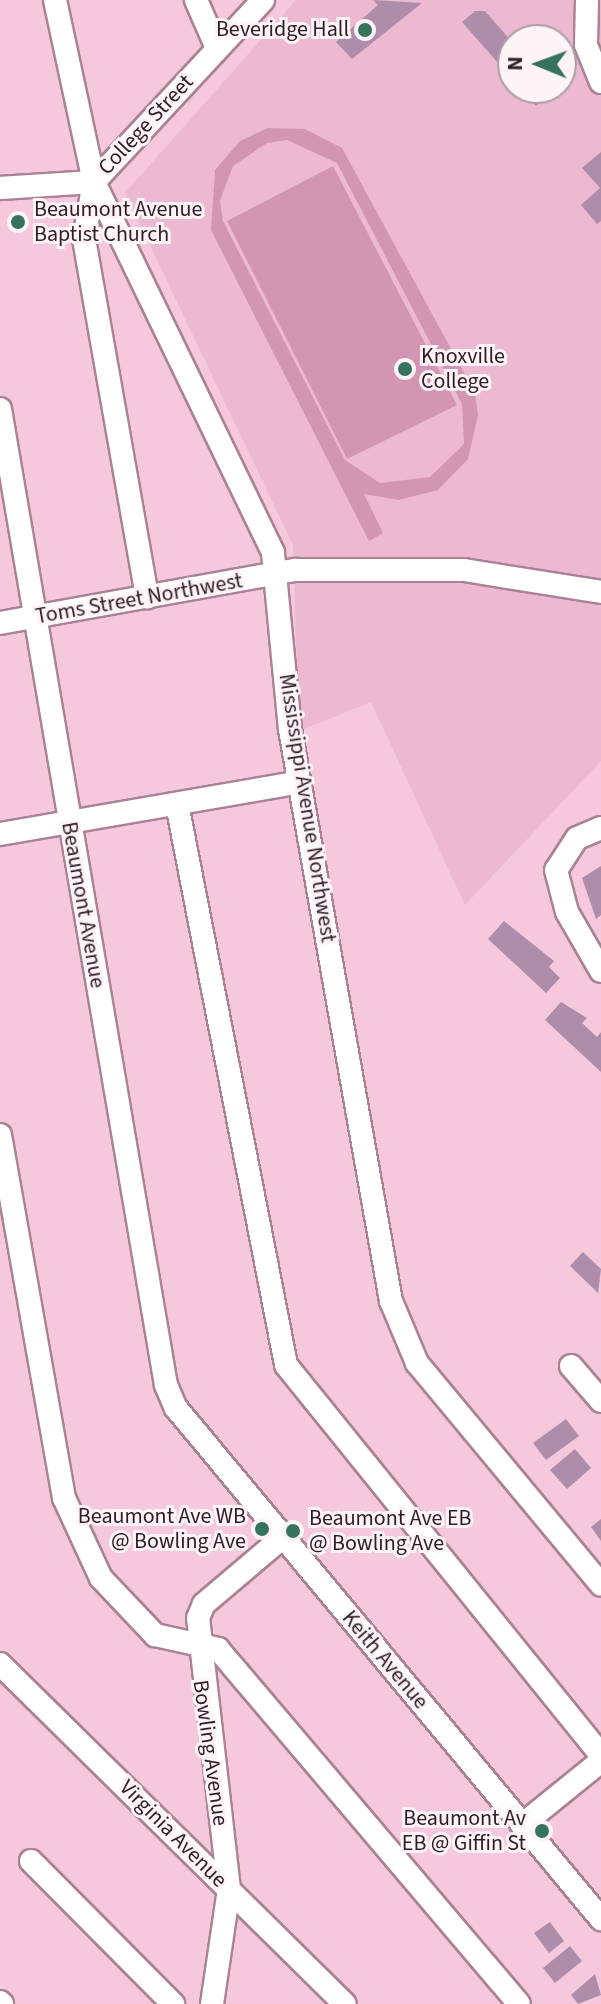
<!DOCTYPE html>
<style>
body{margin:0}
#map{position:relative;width:601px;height:2004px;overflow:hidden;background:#f5c8dc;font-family:"Source Sans 3",sans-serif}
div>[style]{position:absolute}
.built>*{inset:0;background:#ecb9d0}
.green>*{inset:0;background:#d396b2}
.building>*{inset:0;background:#ae8dab}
.roads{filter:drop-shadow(2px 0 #ab8194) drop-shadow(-2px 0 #ab8194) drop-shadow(0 2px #ab8194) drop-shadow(0 -2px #ab8194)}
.minor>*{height:22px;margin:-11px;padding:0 11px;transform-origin:11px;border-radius:11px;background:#fff}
.dots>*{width:22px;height:22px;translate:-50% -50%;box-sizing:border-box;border:4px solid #fef4f8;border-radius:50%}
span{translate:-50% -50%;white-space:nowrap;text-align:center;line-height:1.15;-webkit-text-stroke:6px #fef4f8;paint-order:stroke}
.poi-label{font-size:22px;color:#2d1d25}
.right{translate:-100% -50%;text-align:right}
.left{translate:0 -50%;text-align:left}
.street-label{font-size:22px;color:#2d1d25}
.north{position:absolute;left:497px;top:24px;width:80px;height:80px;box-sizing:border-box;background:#fef4f8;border:2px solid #aa9ea4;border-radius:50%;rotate:271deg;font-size:22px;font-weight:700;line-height:32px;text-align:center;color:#2d1d25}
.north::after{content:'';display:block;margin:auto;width:28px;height:36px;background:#35735f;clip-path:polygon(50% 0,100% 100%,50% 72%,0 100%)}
</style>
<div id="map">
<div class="built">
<div style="clip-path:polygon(evenodd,296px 0,601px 0,601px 761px,465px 905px,371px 702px,299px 731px,293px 545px,125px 193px,296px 0,513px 40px,561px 40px,561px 88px,513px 88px,513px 40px)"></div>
</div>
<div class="green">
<div style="clip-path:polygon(evenodd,268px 128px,305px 129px,342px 148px,475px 393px,478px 415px,468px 459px,438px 490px,399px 500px,364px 494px,383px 533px,369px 541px,211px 230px,215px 170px,240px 141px,268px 128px,287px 140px,337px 163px,462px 404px,464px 444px,430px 477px,380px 483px,345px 460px,223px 221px,220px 201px,233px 166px,267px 143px,287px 140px)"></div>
<div style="clip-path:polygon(333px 166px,457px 405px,347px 459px,227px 221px)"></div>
</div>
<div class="building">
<div style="clip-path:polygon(373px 0,422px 3px,352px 59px,336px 42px,378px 5px)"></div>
<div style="clip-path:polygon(475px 11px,485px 11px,513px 43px,513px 80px,462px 22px)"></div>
<div style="clip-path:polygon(520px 88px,544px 88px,546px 97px,536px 106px)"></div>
<div style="clip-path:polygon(601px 152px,601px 221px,597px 224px,581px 205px,600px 188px,582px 168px)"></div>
<div style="clip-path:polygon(601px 866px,601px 915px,596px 919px,582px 878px)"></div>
<div style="clip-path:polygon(504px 921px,554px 961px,549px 967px,560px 978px,546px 993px,488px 939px)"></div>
<div style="clip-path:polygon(561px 1002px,587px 1018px,582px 1023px,597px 1037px,601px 1032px,601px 1072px,545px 1020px)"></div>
<div style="clip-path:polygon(583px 1252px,601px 1269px,598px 1293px,570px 1266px)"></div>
<div style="clip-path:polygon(566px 1419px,579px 1436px,546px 1460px,533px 1443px)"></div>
<div style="clip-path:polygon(575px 1449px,591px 1468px,567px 1489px,550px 1470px)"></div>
<div style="clip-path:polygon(601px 1519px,601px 1541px,591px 1527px)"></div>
<div style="clip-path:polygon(550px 1922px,564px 1941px,549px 1953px,534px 1933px)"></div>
<div style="clip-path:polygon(570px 1946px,582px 1961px,555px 1983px,543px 1968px)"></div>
<div style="clip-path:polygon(595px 1974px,601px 1995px,578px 2004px,571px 1995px)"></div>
</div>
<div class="roads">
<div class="minor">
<div style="left:55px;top:0;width:186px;rotate:77.9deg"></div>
<div style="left:94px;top:182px;width:412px;rotate:64.2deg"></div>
<div style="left:273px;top:553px;width:177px;rotate:84.5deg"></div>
<div style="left:290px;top:729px;width:581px;rotate:79.99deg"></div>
<div style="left:391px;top:1301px;width:67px;rotate:67.2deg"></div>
<div style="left:417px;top:1363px;width:288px;rotate:50.3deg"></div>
<div style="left:196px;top:0;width:52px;rotate:66.4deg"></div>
<div style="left:587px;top:0;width:45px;rotate:91.3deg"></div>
<div style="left:586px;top:45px;width:40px;rotate:68deg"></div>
<div style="left:94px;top:182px;width:58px;rotate:100deg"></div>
<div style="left:84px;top:239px;width:364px;rotate:80deg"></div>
<div style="left:0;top:188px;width:94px;rotate:-3.7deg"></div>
<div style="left:94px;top:182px;width:248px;rotate:-47.1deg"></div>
<div style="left:0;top:409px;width:990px;rotate:80.35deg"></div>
<div style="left:166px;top:1385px;width:25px;rotate:67deg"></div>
<div style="left:176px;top:1408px;width:665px;rotate:50.25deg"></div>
<div style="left:0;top:623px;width:301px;rotate:-10.2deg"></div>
<div style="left:296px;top:570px;width:168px"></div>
<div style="left:464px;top:570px;width:139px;rotate:9.1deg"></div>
<div style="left:177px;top:804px;width:571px;rotate:79deg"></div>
<div style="left:286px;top:1365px;width:501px;rotate:51.07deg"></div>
<div style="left:601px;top:828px;width:26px;rotate:157deg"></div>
<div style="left:577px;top:838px;width:38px;rotate:123deg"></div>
<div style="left:556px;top:870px;width:43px;rotate:75.3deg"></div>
<div style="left:567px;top:912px;width:68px;rotate:60deg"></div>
<div style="left:0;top:834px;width:304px;rotate:-9.8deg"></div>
<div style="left:0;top:1135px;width:369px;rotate:80deg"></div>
<div style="left:64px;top:1498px;width:88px;rotate:65.2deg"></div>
<div style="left:101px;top:1578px;width:79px;rotate:46.5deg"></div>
<div style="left:155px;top:1635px;width:65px;rotate:12.5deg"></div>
<div style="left:218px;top:1649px;width:465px;rotate:49.7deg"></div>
<div style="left:571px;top:1366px;width:46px;rotate:49.4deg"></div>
<div style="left:0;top:1664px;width:484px;rotate:44.6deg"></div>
<div style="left:522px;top:1825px;width:102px;rotate:-39deg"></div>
<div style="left:31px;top:1861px;width:202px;rotate:45.2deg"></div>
<div style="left:0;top:2002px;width:3px;rotate:45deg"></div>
<div style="left:212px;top:2004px;width:116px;rotate:-81.6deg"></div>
<div style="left:229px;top:1889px;width:273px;rotate:-96.5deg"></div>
<div style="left:198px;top:1618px;width:15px;rotate:-67deg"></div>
<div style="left:204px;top:1604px;width:104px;rotate:-40.3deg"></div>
</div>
</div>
<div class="dots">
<div style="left:365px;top:30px;background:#35735f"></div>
<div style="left:18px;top:222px;background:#35735f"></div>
<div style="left:405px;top:369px;background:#35735f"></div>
<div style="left:262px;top:1529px;background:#35735f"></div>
<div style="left:293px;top:1531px;background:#35735f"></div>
<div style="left:542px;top:1831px;background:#35735f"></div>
</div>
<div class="poi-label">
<span class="right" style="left:349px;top:30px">Beveridge Hall</span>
<span class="left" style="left:34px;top:222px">Beaumont Avenue<br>Baptist Church</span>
<span class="left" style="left:421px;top:369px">Knoxville<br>College</span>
<span class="right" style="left:246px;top:1529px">Beaumont Ave WB<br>@ Bowling Ave</span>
<span class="left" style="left:309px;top:1531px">Beaumont Ave EB<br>@ Bowling Ave</span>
<span class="right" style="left:526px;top:1831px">Beaumont Av<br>EB @ Giffin St</span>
</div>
<div class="street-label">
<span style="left:146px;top:125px;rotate:-47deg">College Street</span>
<span style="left:139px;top:599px;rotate:-10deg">Toms Street Northwest</span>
<span style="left:307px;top:808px;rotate:81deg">Mississippi Avenue Northwest</span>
<span style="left:83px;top:905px;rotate:80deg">Beaumont Avenue</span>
<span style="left:385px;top:1660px;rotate:50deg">Keith Avenue</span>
<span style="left:210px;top:1753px;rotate:82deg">Bowling Avenue</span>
<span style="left:173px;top:1834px;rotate:45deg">Virginia Avenue</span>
</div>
<div class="north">N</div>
</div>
